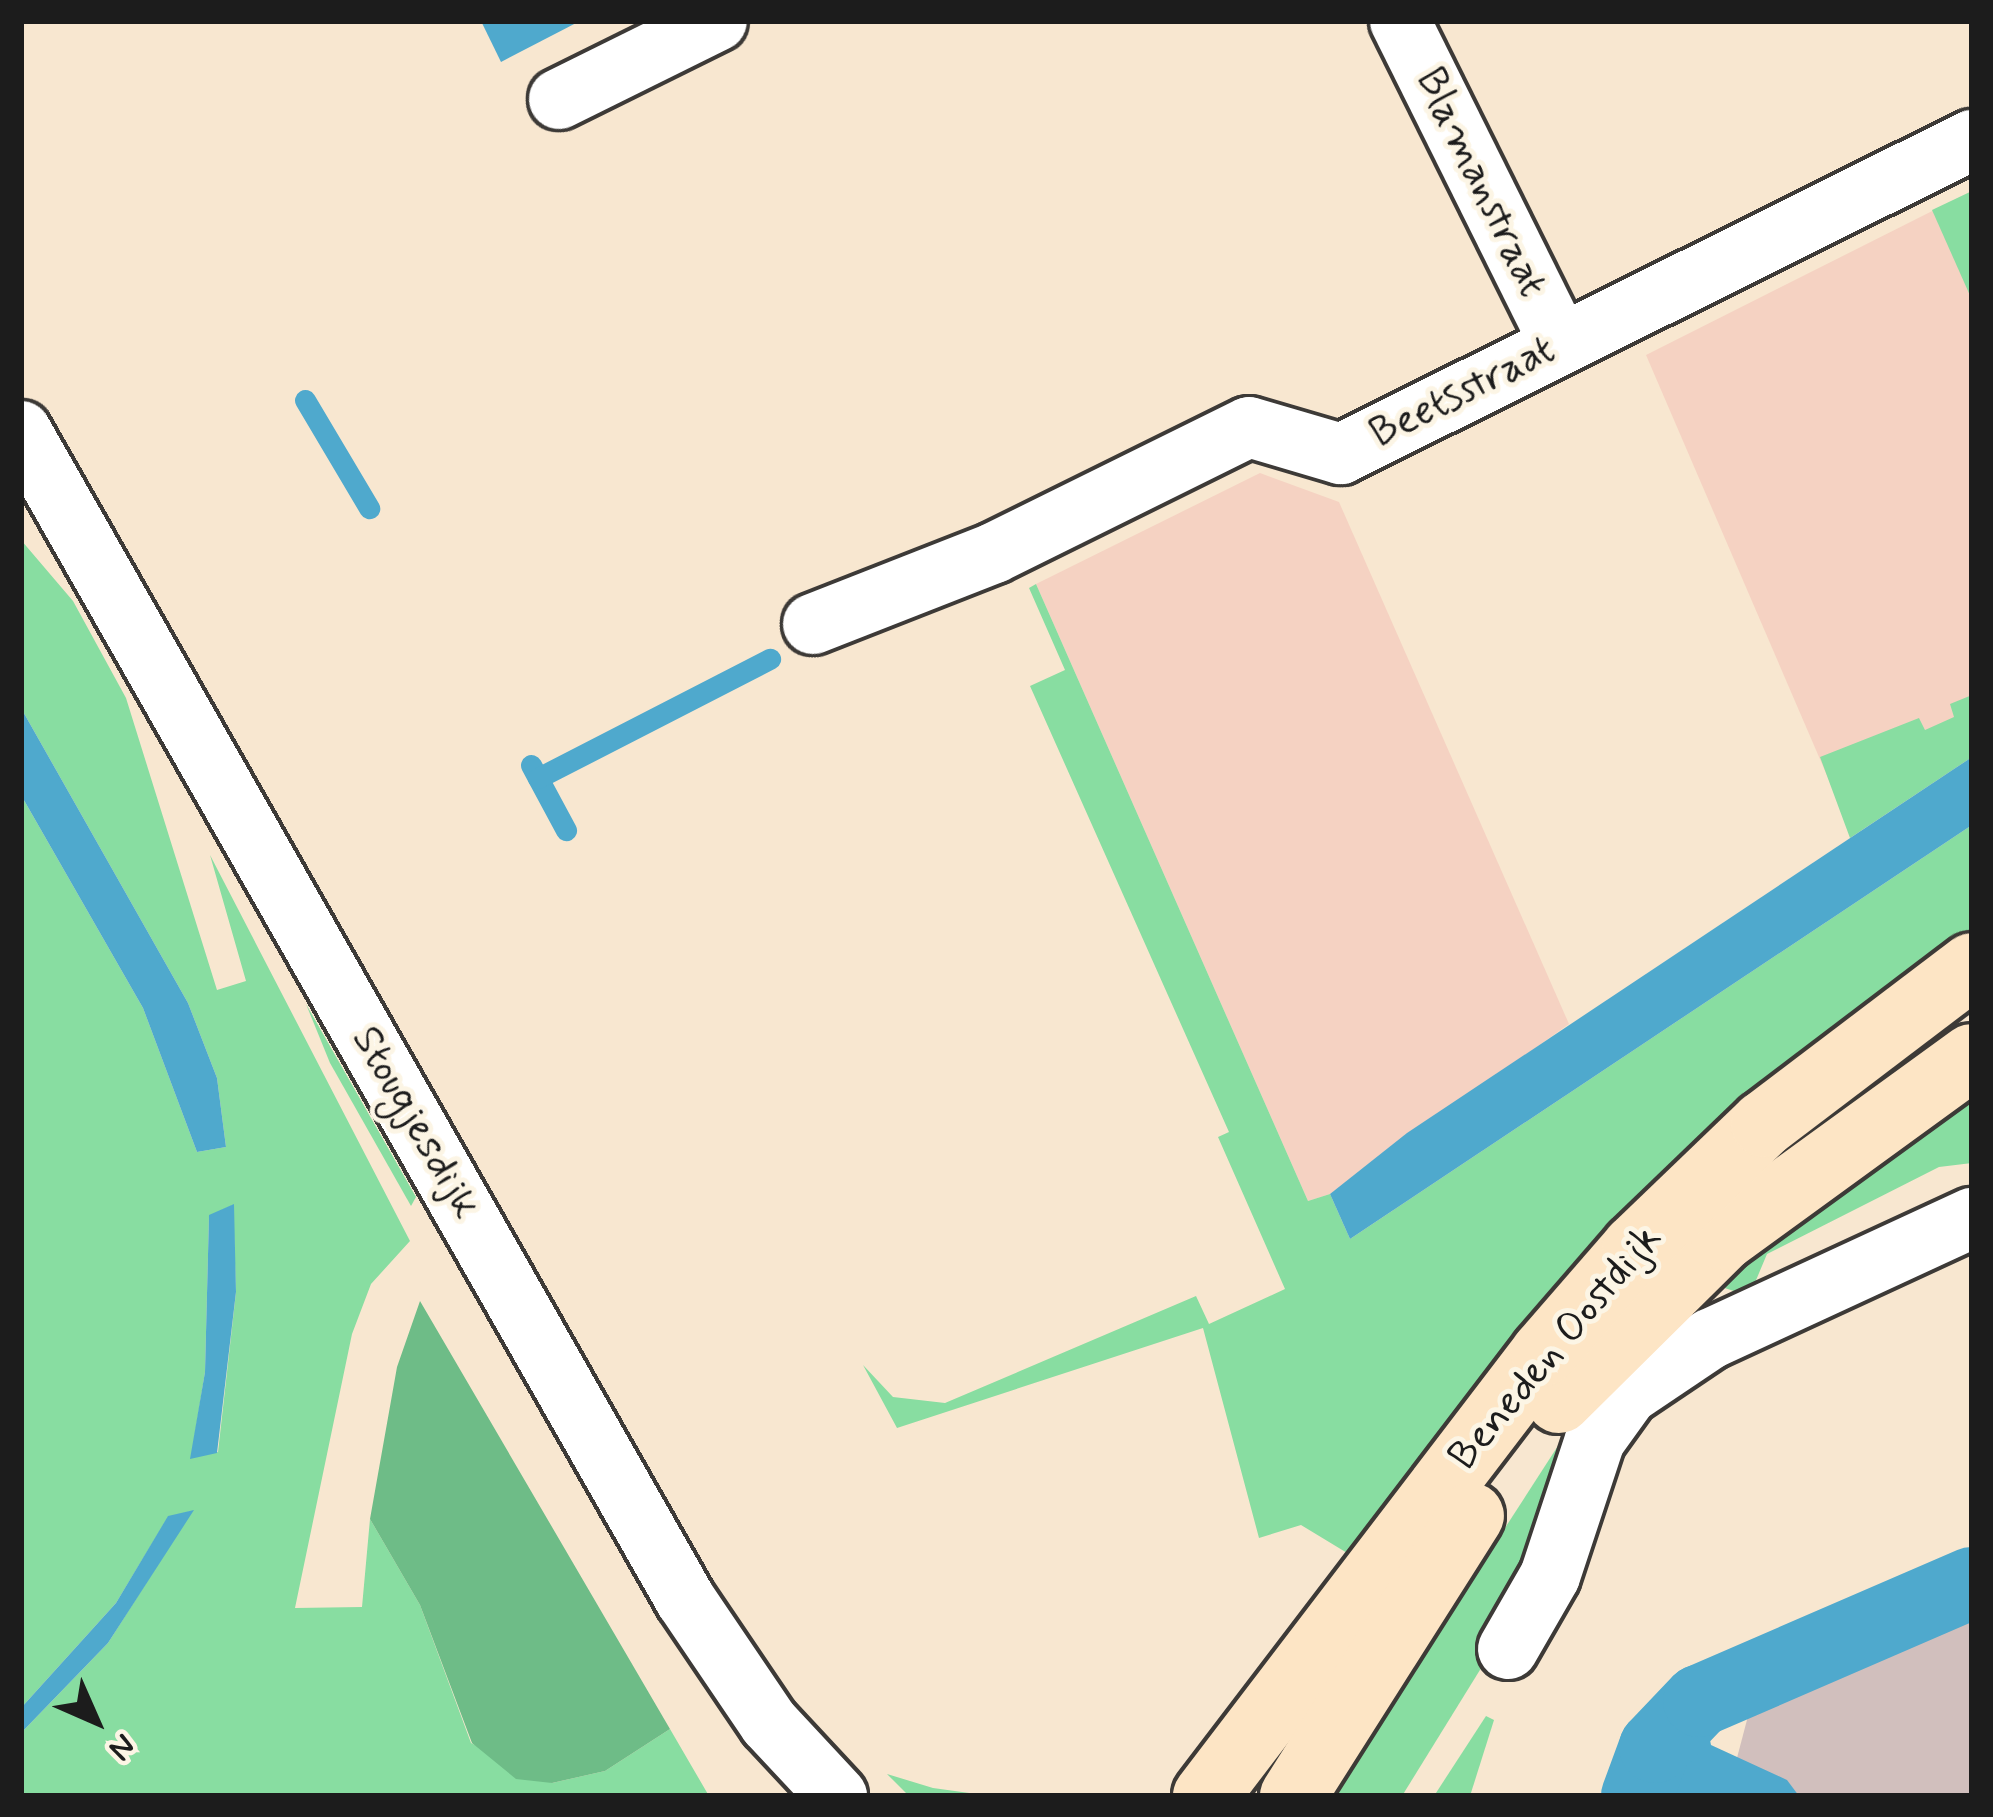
<!DOCTYPE html>
<style>
body{margin:0}
#map{position:relative;width:1993px;height:1817px;overflow:hidden;background:#f8e7d0;font-family:Mynerve,sans-serif}
div>[style]{position:absolute}
.built>*{inset:0;background:#f5d2c2}
.industrial>*{inset:0;background:#d1bfbd}
.green>*{inset:0;background:#88dda1}
.forest>*{inset:0;background:#6ebc87}
.water>*{inset:0;background:#4fa9cd}
.stream>*{height:21px;margin:-10.5px;padding:0 10.5px;transform-origin:10.5px;border-radius:10.5px;background:#4fa9cd}
.canal>*{height:72px;margin:-36px;padding:0 36px;transform-origin:36px;border-radius:36px;background:#4fa9cd}
.roads{filter:drop-shadow(3px 0 #3d3a37) drop-shadow(-3px 0 #3d3a37) drop-shadow(0 3px #3d3a37) drop-shadow(0 -3px #3d3a37)}
.street>*{height:60px;margin:-30px;padding:0 30px;transform-origin:30px;border-radius:30px;background:#fff}
.secondary>*{height:66px;margin:-33px;padding:0 33px;transform-origin:33px;border-radius:33px;background:#fde5c5}
span{translate:-50% -50%;white-space:nowrap;text-align:center;line-height:1.15;-webkit-text-stroke:10px #fcf5e5;paint-order:stroke}
.street-label{font-size:42px;color:#1c1c1c}
.frame{position:absolute;inset:0;border:24px solid #1c1c1c;pointer-events:none}
.north{position:absolute;left:36px;top:1661px;width:120px;height:120px;-webkit-text-stroke:9px #fcf5e5;paint-order:stroke;rotate:135deg;font-size:33px;font-weight:700;line-height:48px;text-align:center;color:#1c1c1c}
.north::after{content:'';display:block;margin:auto;width:42px;height:54px;background:#1c1c1c;clip-path:polygon(50% 0,100% 100%,50% 72%,0 100%)}
</style>
<div id="map">
<div class="built">
<div style="clip-path:polygon(1972px 191px,1972px 748px,1850px 829px,1646px 355px)"></div>
<div style="clip-path:polygon(1260px 473px,1339px 502px,1569px 1024px,1330px 1194px,1308px 1201px,1036px 584px)"></div>
</div>
<div class="industrial">
<div style="clip-path:polygon(1972px 1619px,1972px 1796px,1727px 1796px,1748px 1716px)"></div>
</div>
<div class="green">
<div style="clip-path:polygon(1972px 191px,1972px 300px,1932px 210px)"></div>
<div style="clip-path:polygon(evenodd,21px 540px,73px 601px,126px 698px,217px 990px,246px 981px,210px 855px,410px 1241px,371px 1284px,352px 1334px,295px 1608px,362px 1607px,370px 1519px,420px 1605px,471px 1743px,552px 1783px,605px 1771px,670px 1729px,709px 1796px,21px 1796px,21px 1733px,108px 1643px,192px 1511px,168px 1517px,116px 1603px,21px 1708px,21px 795px,143px 1008px,197px 1152px,226px 1147px,217px 1078px,188px 1003px,21px 708px,21px 540px,233px 1205px,236px 1292px,218px 1452px,191px 1458px,205px 1372px,209px 1216px,233px 1205px)"></div>
<div style="clip-path:polygon(1036px 584px,1308px 1201px,1330px 1194px,1350px 1239px,1972px 825px,1972px 937px,1362px 1562px,1301px 1525px,1259px 1538px,1203px 1328px,897px 1428px,863px 1365px,893px 1397px,945px 1403px,1196px 1296px,1209px 1324px,1285px 1289px,1218px 1137px,1229px 1132px,1030px 686px,1065px 670px,1029px 588px)"></div>
<div style="clip-path:polygon(1972px 695px,1972px 757px,1850px 838px,1820px 757px,1919px 718px,1925px 730px,1954px 717px,1950px 704px)"></div>
<div style="clip-path:polygon(306px 1004px,416px 1197px,411px 1206px,330px 1063px)"></div>
<div style="clip-path:polygon(1972px 1083px,1972px 1163px,1939px 1167px,1767px 1254px,1754px 1285px,1740px 1293px,1703px 1281px)"></div>
<div style="clip-path:polygon(1574px 1421px,1527px 1594px,1402px 1796px,1332px 1796px)"></div>
<div style="clip-path:polygon(1486px 1716px,1494px 1720px,1470px 1796px,1434px 1796px)"></div>
<div style="clip-path:polygon(887px 1774px,933px 1788px,991px 1796px,909px 1796px)"></div>
</div>
<div class="forest">
<div style="clip-path:polygon(420px 1301px,670px 1729px,605px 1771px,552px 1783px,516px 1779px,472px 1743px,420px 1605px,370px 1519px,397px 1367px)"></div>
</div>
<div class="water">
<div style="clip-path:polygon(481px 21px,580px 21px,501px 62px)"></div>
<div style="clip-path:polygon(21px 708px,188px 1003px,217px 1078px,226px 1147px,197px 1152px,143px 1008px,21px 795px)"></div>
<div style="clip-path:polygon(1972px 757px,1972px 825px,1350px 1239px,1330px 1194px,1407px 1133px)"></div>
<div style="clip-path:polygon(234px 1204px,236px 1292px,217px 1453px,190px 1459px,205px 1372px,209px 1215px)"></div>
<div style="clip-path:polygon(194px 1510px,108px 1643px,21px 1733px,21px 1708px,116px 1603px,168px 1516px)"></div>
<div style="clip-path:polygon(1699px 1687px,1711px 1745px,1787px 1780px,1799px 1796px,1613px 1796px,1644px 1716px)"></div>
</div>
<div class="stream">
<div style="left:305px;top:400px;width:126px;rotate:59.3deg"></div>
<div style="left:531px;top:765px;width:74px;rotate:61.7deg"></div>
<div style="left:538px;top:778px;width:261px;rotate:-27.2deg"></div>
</div>
<div class="canal">
<div style="left:1637px;top:1796px;width:52px;rotate:-69.8deg"></div>
<div style="left:1655px;top:1747px;width:64px;rotate:-46.3deg"></div>
<div style="left:1699px;top:1701px;width:297px;rotate:-23.4deg"></div>
</div>
<div class="roads">
<div class="street">
<div style="left:1400px;top:21px;width:360px;rotate:63.6deg"></div>
<div style="left:559px;top:99px;width:176px;rotate:-26.3deg"></div>
<div style="left:21px;top:431px;width:1344px;rotate:60.38deg"></div>
<div style="left:685px;top:1599px;width:150px;rotate:55.9deg"></div>
<div style="left:769px;top:1723px;width:100px;rotate:47deg"></div>
<div style="left:813px;top:624px;width:194px;rotate:-21.4deg"></div>
<div style="left:994px;top:553px;width:284px;rotate:-26.3deg"></div>
<div style="left:1249px;top:427px;width:96px;rotate:16.4deg"></div>
<div style="left:1341px;top:454px;width:705px;rotate:-26.46deg"></div>
<div style="left:1508px;top:1649px;width:84px;rotate:-60.1deg"></div>
<div style="left:1550px;top:1576px;width:143px;rotate:-71.7deg"></div>
<div style="left:1595px;top:1440px;width:57px;rotate:-54.3deg"></div>
<div style="left:1628px;top:1394px;width:99px;rotate:-33.9deg"></div>
<div style="left:1710px;top:1339px;width:289px;rotate:-24.8deg"></div>
</div>
<div class="secondary">
<div style="left:1559px;top:1400px;width:232px;rotate:-44.7deg"></div>
<div style="left:1724px;top:1237px;width:306px;rotate:-36deg"></div>
<div style="left:1206px;top:1796px;width:557px;rotate:-52.66deg"></div>
<div style="left:1544px;top:1353px;width:139px;rotate:-49.1deg"></div>
<div style="left:1635px;top:1248px;width:179px;rotate:-43.9deg"></div>
<div style="left:1764px;top:1124px;width:261px;rotate:-37.2deg"></div>
<div style="left:1293px;top:1796px;width:332px;rotate:-57.6deg"></div>
</div>
</div>
<div class="street-label">
<span style="left:1480px;top:183px;rotate:64deg">Blamanstraat</span>
<span style="left:1463px;top:393px;rotate:-27deg">Beetsstraat</span>
<span style="left:415px;top:1123px;rotate:60deg">Stougjesdijk</span>
<span style="left:1556px;top:1348px;rotate:-50deg">Beneden Oostdijk</span>
</div>
<div class="frame"></div>
<div class="north">N</div>
</div>
